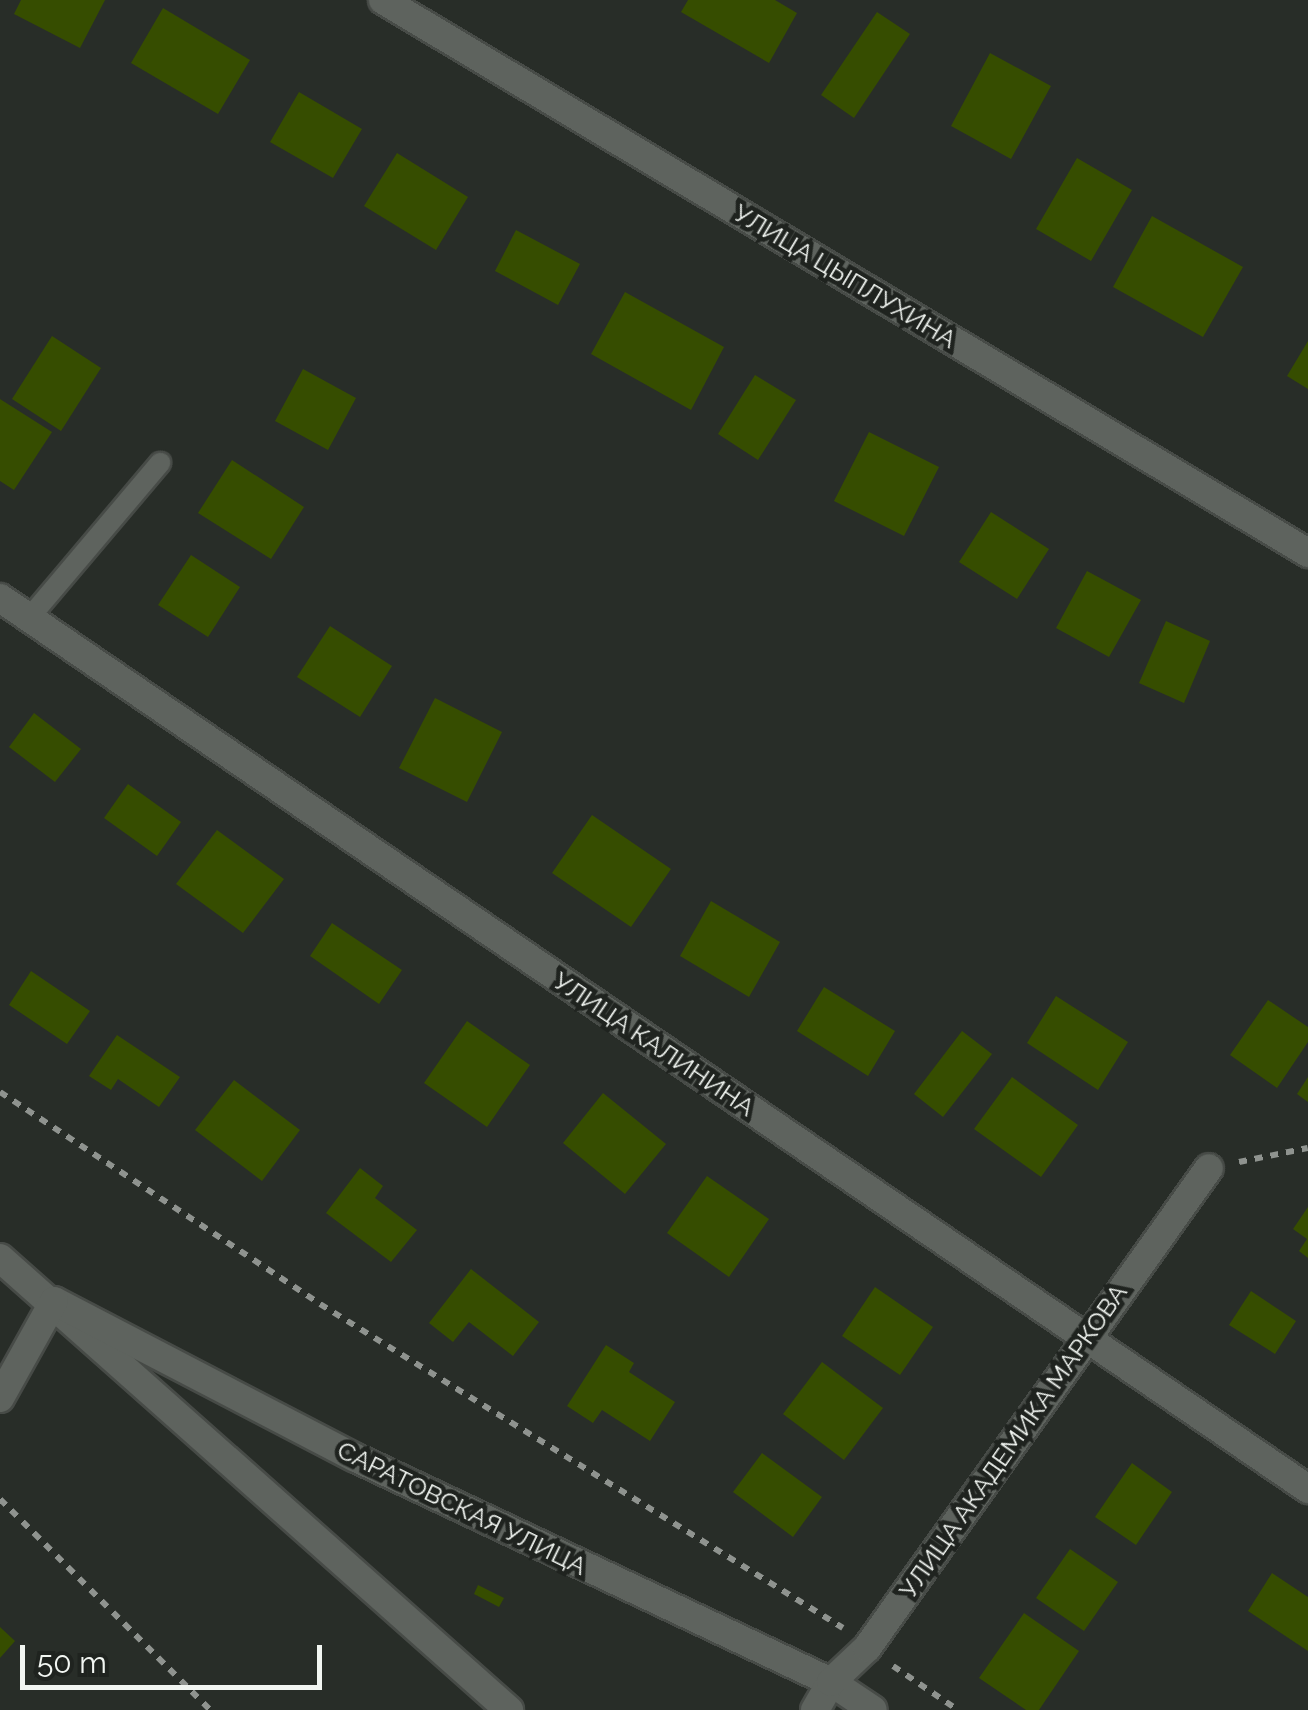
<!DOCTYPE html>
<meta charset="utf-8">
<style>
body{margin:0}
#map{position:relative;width:1308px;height:1710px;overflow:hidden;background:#282d28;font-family:Raleway,sans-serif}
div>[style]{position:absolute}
.building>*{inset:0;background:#364d00}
.path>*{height:6px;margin-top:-3px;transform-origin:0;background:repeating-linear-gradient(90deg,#8f938f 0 8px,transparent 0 16px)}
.roads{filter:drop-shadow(2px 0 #474b47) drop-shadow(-2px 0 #474b47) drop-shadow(0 2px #474b47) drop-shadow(0 -2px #474b47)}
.service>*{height:20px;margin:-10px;padding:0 10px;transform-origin:10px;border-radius:10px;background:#5e635e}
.minor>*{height:28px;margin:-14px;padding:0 14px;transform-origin:14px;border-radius:14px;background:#5e635e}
span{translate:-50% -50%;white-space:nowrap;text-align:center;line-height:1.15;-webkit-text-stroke:9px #1f231f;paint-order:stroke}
.street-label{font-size:25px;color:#f2f6f2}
.scale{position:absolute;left:20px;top:1645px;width:302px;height:45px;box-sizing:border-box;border:5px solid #f2f6f2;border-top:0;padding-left:12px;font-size:30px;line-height:35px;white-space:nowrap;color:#f2f6f2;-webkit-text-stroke:8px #1f231f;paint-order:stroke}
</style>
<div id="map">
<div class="building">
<div style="clip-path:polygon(21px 0,105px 0,80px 48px,14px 14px)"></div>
<div style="clip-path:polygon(688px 0,775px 0,797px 13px,769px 63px,681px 12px)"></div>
<div style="clip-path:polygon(163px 8px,250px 60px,218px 114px,131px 63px)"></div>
<div style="clip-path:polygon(877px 12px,910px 34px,854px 118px,821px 95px)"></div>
<div style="clip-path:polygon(990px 53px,1051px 86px,1011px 159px,951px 126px)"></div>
<div style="clip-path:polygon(299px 92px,362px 129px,333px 178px,270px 142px)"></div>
<div style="clip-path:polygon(397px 153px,468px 197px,436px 250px,364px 206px)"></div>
<div style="clip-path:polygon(1077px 158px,1132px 190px,1091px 261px,1036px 229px)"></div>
<div style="clip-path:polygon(1152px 216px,1243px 267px,1203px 337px,1113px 287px)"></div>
<div style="clip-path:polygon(516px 230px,580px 264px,558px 305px,495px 271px)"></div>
<div style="clip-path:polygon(625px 292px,724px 347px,691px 410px,591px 354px)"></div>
<div style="clip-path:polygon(52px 336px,101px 368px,61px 431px,12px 399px)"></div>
<div style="clip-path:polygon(1308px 341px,1308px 389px,1287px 376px)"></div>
<div style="clip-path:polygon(303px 369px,356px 398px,328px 450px,275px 421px)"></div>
<div style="clip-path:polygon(755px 375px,796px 400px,758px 460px,718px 434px)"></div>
<div style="clip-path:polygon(0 399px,52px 432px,14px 490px,0 481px)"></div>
<div style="clip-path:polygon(869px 432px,939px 467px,904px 536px,834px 501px)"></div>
<div style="clip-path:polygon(232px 460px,304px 507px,271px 559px,198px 513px)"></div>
<div style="clip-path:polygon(991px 512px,1049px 549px,1017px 599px,959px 562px)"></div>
<div style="clip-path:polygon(191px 555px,240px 587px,208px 637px,158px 605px)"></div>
<div style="clip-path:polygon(1087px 571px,1141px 600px,1109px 657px,1056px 628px)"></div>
<div style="clip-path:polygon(1166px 621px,1210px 641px,1184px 703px,1139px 683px)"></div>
<div style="clip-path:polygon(330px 626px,392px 666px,360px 717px,297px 677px)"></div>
<div style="clip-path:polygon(435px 698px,502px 732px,467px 802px,399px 768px)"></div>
<div style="clip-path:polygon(34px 713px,81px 749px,55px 782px,9px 747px)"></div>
<div style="clip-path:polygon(128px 784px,181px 822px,157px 856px,104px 818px)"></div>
<div style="clip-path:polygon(592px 815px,671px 869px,631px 927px,552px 873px)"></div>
<div style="clip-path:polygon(217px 830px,284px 879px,243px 933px,176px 884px)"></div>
<div style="clip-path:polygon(711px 901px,780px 942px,749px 997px,680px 956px)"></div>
<div style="clip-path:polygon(332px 923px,402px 970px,379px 1004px,310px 956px)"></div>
<div style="clip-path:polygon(31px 971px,90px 1011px,67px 1044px,9px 1005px)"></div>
<div style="clip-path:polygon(824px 987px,895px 1031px,868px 1076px,797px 1031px)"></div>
<div style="clip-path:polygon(1056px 996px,1128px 1042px,1098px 1090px,1027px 1043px)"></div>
<div style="clip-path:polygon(1268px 1000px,1308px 1027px,1308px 1042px,1277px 1088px,1230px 1055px)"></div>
<div style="clip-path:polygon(467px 1021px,530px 1065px,487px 1127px,424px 1083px)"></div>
<div style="clip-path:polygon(962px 1031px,992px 1054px,943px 1117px,914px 1094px)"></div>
<div style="clip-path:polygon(117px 1035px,180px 1077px,159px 1107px,118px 1079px,111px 1090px,89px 1076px)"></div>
<div style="clip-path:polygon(1012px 1077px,1078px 1125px,1041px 1177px,974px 1129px)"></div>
<div style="clip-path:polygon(1308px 1077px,1308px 1102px,1297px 1094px)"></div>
<div style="clip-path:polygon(234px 1080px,300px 1130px,262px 1181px,195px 1130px)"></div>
<div style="clip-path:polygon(603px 1093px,666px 1144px,625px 1194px,563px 1143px)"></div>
<div style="clip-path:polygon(360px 1168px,383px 1186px,375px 1198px,417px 1230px,391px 1262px,326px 1213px)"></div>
<div style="clip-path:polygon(707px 1176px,769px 1219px,729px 1277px,667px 1233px)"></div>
<div style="clip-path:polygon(1308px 1207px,1308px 1258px,1299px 1251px,1307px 1239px,1293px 1229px)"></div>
<div style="clip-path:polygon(471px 1269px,539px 1322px,513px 1356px,469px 1322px,453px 1342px,429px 1323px)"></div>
<div style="clip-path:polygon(875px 1287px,933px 1327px,900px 1375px,842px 1336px)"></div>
<div style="clip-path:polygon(1251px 1291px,1296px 1321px,1275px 1354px,1229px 1325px)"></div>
<div style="clip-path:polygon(606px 1345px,634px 1363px,629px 1372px,675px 1402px,650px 1441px,602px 1410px,593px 1423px,567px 1406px)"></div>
<div style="clip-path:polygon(822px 1362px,883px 1408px,844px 1460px,783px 1414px)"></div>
<div style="clip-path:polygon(762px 1453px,822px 1497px,793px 1537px,733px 1492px)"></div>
<div style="clip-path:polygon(1132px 1463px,1172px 1492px,1136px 1545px,1095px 1517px)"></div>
<div style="clip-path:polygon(1070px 1549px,1118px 1582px,1084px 1631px,1036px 1598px)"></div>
<div style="clip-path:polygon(1272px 1573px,1308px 1597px,1308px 1651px,1248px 1611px)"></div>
<div style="clip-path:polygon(478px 1585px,504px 1598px,499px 1607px,474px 1594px)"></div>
<div style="clip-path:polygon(1024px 1613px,1079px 1651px,1039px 1710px,1026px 1710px,979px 1678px)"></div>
<div style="clip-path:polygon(0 1627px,15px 1641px,0 1658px)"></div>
</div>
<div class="path">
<div style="left:0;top:1092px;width:384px;rotate:33.5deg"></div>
<div style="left:320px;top:1304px;width:615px;rotate:31.78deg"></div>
<div style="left:1239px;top:1162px;width:70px;rotate:-11.5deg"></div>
<div style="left:0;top:1499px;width:298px;rotate:45.1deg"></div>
<div style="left:893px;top:1666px;width:78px;rotate:34.1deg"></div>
</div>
<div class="roads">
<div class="service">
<div style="left:30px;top:617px;width:202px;rotate:-49.8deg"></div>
</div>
<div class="minor">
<div style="left:383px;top:0;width:1078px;rotate:30.87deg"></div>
<div style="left:0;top:598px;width:1583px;rotate:34.26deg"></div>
<div style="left:0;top:1258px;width:681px;rotate:41.61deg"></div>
<div style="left:54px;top:1301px;width:340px;rotate:27.5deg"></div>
<div style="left:356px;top:1458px;width:525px;rotate:25.25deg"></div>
<div style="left:831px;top:1682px;width:50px;rotate:33.7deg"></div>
<div style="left:0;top:1398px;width:111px;rotate:-60.9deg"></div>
<div style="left:815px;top:1710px;width:32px;rotate:-60deg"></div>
<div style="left:831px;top:1682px;width:50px;rotate:-43.4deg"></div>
<div style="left:867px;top:1648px;width:589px;rotate:-54.53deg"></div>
</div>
</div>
<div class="street-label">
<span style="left:845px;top:276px;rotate:31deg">УЛИЦА ЦЫПЛУХИНА</span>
<span style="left:654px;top:1044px;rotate:34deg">УЛИЦА КАЛИНИНА</span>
<span style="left:1013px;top:1441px;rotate:-55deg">УЛИЦА АКАДЕМИКА МАРКОВА</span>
<span style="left:462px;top:1508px;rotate:26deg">САРАТОВСКАЯ УЛИЦА</span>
</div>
<div class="scale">50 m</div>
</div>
